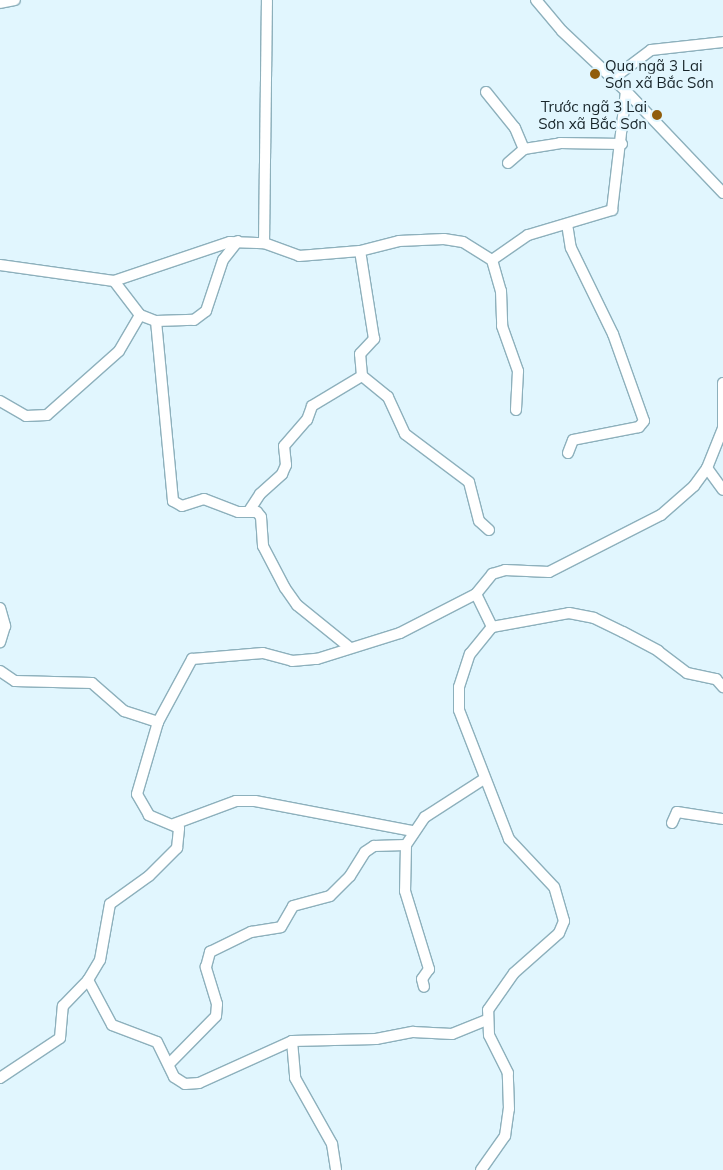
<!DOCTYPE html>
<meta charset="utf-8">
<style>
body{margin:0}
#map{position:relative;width:723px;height:1170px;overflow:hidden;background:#e1f6fe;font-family:Mulish,sans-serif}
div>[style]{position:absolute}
.roads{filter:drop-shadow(1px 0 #8db0bc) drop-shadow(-1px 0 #8db0bc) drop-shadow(0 1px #8db0bc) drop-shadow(0 -1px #8db0bc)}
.minor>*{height:10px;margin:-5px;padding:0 5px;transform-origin:5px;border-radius:5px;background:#fff}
.dots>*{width:14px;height:14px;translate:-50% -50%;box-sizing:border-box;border:2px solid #e1f6fe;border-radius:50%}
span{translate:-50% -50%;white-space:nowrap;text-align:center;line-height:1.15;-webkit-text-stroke:4.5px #e1f6fe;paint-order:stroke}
.poi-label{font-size:15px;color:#18252a}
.left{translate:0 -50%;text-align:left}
.right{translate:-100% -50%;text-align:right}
</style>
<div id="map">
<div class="roads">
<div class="minor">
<div style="left:536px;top:0;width:40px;rotate:50deg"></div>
<div style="left:562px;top:31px;width:88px;rotate:43.2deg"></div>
<div style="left:626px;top:91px;width:141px;rotate:46.4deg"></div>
<div style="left:0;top:3px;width:15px;rotate:-11deg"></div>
<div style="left:611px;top:80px;width:50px;rotate:-36.9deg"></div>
<div style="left:651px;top:50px;width:72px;rotate:-6.3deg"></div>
<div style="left:486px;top:92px;width:46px;rotate:51.1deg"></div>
<div style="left:515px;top:128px;width:23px;rotate:67deg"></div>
<div style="left:508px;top:163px;width:21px;rotate:-41deg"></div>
<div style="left:524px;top:149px;width:36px;rotate:-9deg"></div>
<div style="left:560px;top:143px;width:62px;rotate:0.9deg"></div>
<div style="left:567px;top:224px;width:24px;rotate:81deg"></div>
<div style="left:571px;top:248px;width:96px;rotate:64deg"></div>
<div style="left:613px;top:334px;width:92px;rotate:70.4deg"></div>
<div style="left:644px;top:421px;width:8px;rotate:130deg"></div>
<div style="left:639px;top:427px;width:67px;rotate:168.9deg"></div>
<div style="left:573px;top:440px;width:14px;rotate:111deg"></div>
<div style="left:264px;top:243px;width:243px;rotate:-89.3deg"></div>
<div style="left:492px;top:260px;width:32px;rotate:74deg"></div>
<div style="left:501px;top:291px;width:35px;rotate:88deg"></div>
<div style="left:502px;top:326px;width:48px;rotate:70.4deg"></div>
<div style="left:518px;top:371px;width:39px;rotate:93deg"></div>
<div style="left:0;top:265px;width:115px;rotate:8deg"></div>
<div style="left:114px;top:281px;width:122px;rotate:-18.6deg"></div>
<div style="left:230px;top:242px;width:34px;rotate:2deg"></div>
<div style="left:264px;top:243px;width:37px;rotate:20deg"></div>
<div style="left:299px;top:256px;width:61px;rotate:-4.7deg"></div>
<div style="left:114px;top:281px;width:43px;rotate:52.6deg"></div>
<div style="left:140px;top:315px;width:17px;rotate:21deg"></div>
<div style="left:156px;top:321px;width:38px;rotate:-2deg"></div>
<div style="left:194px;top:320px;width:15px;rotate:-37deg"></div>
<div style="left:206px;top:311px;width:54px;rotate:-71.6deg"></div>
<div style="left:223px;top:260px;width:24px;rotate:-52deg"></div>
<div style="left:156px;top:321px;width:181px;rotate:84.6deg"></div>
<div style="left:173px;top:501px;width:10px;rotate:29deg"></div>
<div style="left:182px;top:506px;width:23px;rotate:-18deg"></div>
<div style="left:204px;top:499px;width:36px;rotate:21deg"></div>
<div style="left:238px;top:512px;width:19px"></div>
<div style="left:257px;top:512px;width:6px;rotate:51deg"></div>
<div style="left:261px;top:517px;width:29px;rotate:86deg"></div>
<div style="left:263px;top:546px;width:47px;rotate:62.4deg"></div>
<div style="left:285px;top:588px;width:21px;rotate:55deg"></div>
<div style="left:297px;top:605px;width:67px;rotate:38.9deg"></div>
<div style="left:723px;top:383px;width:45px;rotate:90deg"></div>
<div style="left:0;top:401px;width:30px;rotate:30deg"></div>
<div style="left:26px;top:416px;width:21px;rotate:-3deg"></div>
<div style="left:47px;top:415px;width:96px;rotate:-41.6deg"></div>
<div style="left:119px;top:351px;width:42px;rotate:-59.7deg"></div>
<div style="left:723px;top:428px;width:43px;rotate:111.8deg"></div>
<div style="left:707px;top:468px;width:27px;rotate:54deg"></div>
<div style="left:249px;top:511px;width:20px;rotate:-57deg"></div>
<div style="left:260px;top:494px;width:30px;rotate:-42deg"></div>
<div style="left:282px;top:474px;width:10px;rotate:-66deg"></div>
<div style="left:286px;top:465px;width:19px;rotate:-96deg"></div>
<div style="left:284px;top:446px;width:35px;rotate:-49deg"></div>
<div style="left:307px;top:420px;width:15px;rotate:-70deg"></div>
<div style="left:312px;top:406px;width:58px;rotate:-31deg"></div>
<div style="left:489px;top:530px;width:13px;rotate:-138deg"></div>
<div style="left:479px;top:521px;width:40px;rotate:-104.4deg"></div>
<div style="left:469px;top:482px;width:80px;rotate:-143.1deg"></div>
<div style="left:405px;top:434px;width:41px;rotate:-114.7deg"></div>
<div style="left:388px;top:397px;width:33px;rotate:-141deg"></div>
<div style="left:362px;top:376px;width:22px;rotate:-95deg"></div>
<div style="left:360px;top:354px;width:21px;rotate:-47deg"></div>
<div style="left:374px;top:339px;width:89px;rotate:-99deg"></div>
<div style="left:360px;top:251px;width:40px;rotate:-14.4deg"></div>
<div style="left:399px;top:241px;width:45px;rotate:-2.5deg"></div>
<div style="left:444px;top:239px;width:19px;rotate:9deg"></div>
<div style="left:463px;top:242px;width:34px;rotate:32deg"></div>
<div style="left:492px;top:260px;width:44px;rotate:-34.8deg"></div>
<div style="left:528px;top:235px;width:88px;rotate:-16.6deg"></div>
<div style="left:612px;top:210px;width:120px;rotate:-83.3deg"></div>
<div style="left:476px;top:594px;width:37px;rotate:64deg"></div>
<div style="left:0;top:608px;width:19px;rotate:74deg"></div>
<div style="left:5px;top:626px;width:17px;rotate:107deg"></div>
<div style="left:0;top:671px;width:18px;rotate:34deg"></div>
<div style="left:15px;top:681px;width:77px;rotate:1.5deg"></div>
<div style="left:92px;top:683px;width:43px;rotate:41.2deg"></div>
<div style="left:124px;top:711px;width:36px;rotate:18deg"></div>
<div style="left:672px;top:823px;width:12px;rotate:-66deg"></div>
<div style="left:677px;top:812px;width:47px;rotate:8.7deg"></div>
<div style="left:174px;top:824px;width:66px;rotate:-20.4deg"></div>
<div style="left:236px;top:801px;width:19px"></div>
<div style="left:255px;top:801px;width:161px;rotate:10.8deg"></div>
<div style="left:406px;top:845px;width:46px;rotate:91.2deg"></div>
<div style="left:405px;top:891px;width:82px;rotate:72.9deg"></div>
<div style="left:429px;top:969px;width:12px;rotate:125deg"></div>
<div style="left:422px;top:979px;width:8px;rotate:76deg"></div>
<div style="left:88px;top:980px;width:51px;rotate:61.9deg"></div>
<div style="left:112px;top:1025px;width:48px;rotate:20.7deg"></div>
<div style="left:157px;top:1042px;width:39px;rotate:64deg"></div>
<div style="left:174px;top:1077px;width:13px;rotate:32deg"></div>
<div style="left:185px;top:1084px;width:14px;rotate:-4deg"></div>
<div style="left:199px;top:1083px;width:102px;rotate:-24.3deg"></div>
<div style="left:292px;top:1041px;width:84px;rotate:-1.4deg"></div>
<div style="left:376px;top:1039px;width:38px;rotate:-11deg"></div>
<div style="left:413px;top:1032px;width:39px;rotate:3deg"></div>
<div style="left:452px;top:1034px;width:37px;rotate:-22deg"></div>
<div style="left:292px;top:1041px;width:37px;rotate:85deg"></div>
<div style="left:295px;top:1078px;width:76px;rotate:60.7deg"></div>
<div style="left:332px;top:1144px;width:26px;rotate:81deg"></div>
<div style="left:169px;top:1064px;width:67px;rotate:-45.6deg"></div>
<div style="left:216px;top:1016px;width:12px;rotate:-85deg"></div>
<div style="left:217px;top:1004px;width:39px;rotate:-107deg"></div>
<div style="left:206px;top:967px;width:16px;rotate:-75deg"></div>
<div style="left:210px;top:952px;width:46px;rotate:-26deg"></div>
<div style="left:251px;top:932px;width:30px;rotate:-9deg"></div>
<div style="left:281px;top:927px;width:24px;rotate:-60deg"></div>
<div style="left:293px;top:906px;width:38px;rotate:-15deg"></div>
<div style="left:330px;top:896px;width:28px;rotate:-45deg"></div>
<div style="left:350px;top:876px;width:28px;rotate:-58deg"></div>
<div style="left:365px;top:852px;width:11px;rotate:-34deg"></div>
<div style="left:374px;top:846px;width:32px;rotate:-2deg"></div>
<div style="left:406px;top:845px;width:34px;rotate:-56deg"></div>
<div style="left:425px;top:817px;width:70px;rotate:-32.8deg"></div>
<div style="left:0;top:1078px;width:72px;rotate:-33.7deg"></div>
<div style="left:60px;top:1038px;width:32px;rotate:-85deg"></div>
<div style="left:63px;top:1006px;width:36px;rotate:-46deg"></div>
<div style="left:88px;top:980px;width:23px;rotate:-59deg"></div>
<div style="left:100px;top:960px;width:57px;rotate:-79.9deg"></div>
<div style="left:110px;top:904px;width:48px;rotate:-35.7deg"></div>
<div style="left:149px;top:876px;width:40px;rotate:-45deg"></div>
<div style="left:177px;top:848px;width:20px;rotate:-84deg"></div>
<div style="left:179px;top:828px;width:33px;rotate:-157deg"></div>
<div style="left:149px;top:815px;width:24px;rotate:-120deg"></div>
<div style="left:137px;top:794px;width:75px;rotate:-73.7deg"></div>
<div style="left:158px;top:722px;width:72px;rotate:-61.6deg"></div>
<div style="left:192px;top:659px;width:71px;rotate:-4.8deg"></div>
<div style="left:263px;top:653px;width:30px;rotate:15deg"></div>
<div style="left:292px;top:661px;width:25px;rotate:-5deg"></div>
<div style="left:317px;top:659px;width:87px;rotate:-17.4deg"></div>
<div style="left:400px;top:633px;width:85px;rotate:-27.2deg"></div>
<div style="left:476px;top:594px;width:26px;rotate:-51deg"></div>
<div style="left:492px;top:574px;width:14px;rotate:-17deg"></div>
<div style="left:505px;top:570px;width:44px;rotate:2.6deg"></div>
<div style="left:549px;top:572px;width:126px;rotate:-27deg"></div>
<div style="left:661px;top:515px;width:44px;rotate:-41.3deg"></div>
<div style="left:694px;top:486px;width:22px;rotate:-54deg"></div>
<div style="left:481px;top:1170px;width:42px;rotate:-54.8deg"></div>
<div style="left:505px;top:1136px;width:27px;rotate:-82deg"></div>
<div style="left:509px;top:1109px;width:36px;rotate:-92deg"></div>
<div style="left:508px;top:1073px;width:42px;rotate:-116.6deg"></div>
<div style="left:489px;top:1035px;width:25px;rotate:-92deg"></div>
<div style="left:488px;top:1010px;width:45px;rotate:-54.9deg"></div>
<div style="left:514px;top:973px;width:60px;rotate:-41.6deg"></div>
<div style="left:559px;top:933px;width:13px;rotate:-67deg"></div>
<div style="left:564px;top:921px;width:35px;rotate:-106deg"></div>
<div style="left:554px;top:887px;width:66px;rotate:-133.2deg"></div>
<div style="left:509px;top:839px;width:138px;rotate:-111.2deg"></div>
<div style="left:459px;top:710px;width:23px;rotate:-90deg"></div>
<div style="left:459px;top:687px;width:35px;rotate:-72deg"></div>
<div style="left:470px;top:654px;width:35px;rotate:-51deg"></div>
<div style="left:492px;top:627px;width:78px;rotate:-10.3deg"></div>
<div style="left:569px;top:613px;width:25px;rotate:11deg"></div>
<div style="left:594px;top:618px;width:32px;rotate:26deg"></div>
<div style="left:623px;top:632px;width:40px;rotate:28deg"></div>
<div style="left:658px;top:651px;width:36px;rotate:37deg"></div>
<div style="left:687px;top:673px;width:30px;rotate:12deg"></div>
<div style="left:716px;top:679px;width:11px;rotate:49deg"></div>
</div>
</div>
<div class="dots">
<div style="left:595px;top:74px;background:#905d0c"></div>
<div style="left:657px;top:115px;background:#905d0c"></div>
</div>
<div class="poi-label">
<span class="left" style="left:605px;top:74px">Qua ngã 3 Lai<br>Sơn xã Bắc Sơn</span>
<span class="right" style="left:647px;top:115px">Trước ngã 3 Lai<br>Sơn xã Bắc Sơn</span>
</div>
</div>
